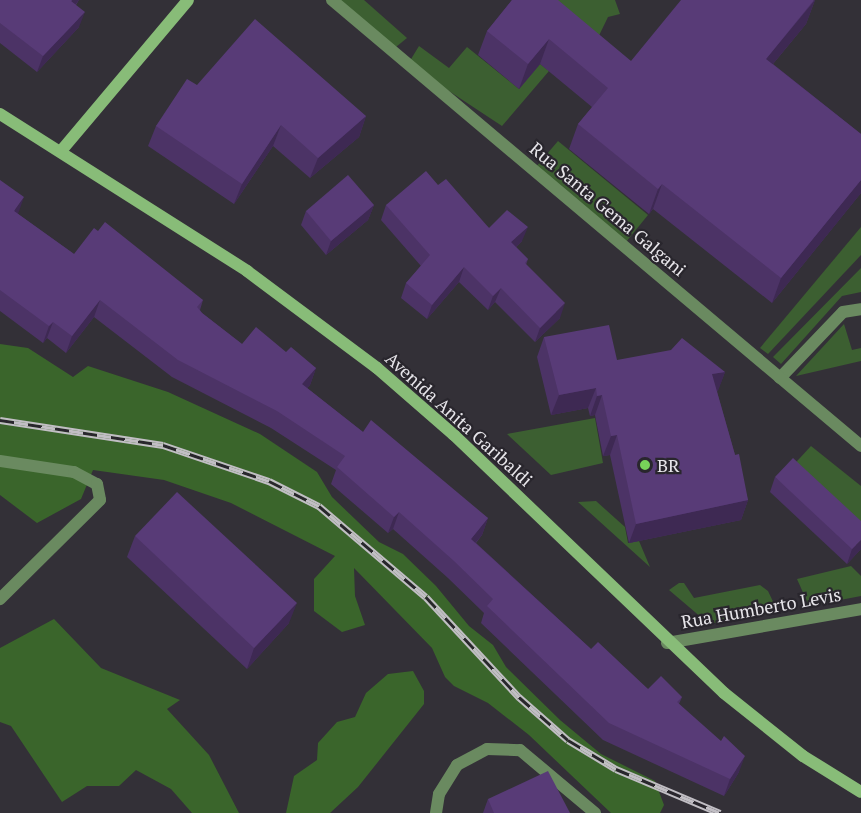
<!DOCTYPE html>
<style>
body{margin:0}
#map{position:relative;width:861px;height:813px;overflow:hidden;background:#333037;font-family:"PT Serif",serif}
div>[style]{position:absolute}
.green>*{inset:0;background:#3c5f31}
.forest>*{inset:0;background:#3a652b}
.service>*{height:12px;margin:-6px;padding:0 6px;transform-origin:6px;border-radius:6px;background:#6a8a60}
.minor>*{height:12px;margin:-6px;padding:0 6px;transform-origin:6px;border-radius:6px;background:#6a8a60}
.secondary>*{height:12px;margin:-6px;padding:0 6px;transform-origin:6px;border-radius:6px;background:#88bc78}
.rail>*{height:7px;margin-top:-3.5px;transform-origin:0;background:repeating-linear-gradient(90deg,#29262d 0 14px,#c1bec4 0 28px);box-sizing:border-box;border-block:2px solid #c1bec4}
.wall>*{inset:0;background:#4c3366}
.shaded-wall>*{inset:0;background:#3e2953}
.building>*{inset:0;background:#583b77}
.dots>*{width:16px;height:16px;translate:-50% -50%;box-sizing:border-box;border:3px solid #29262d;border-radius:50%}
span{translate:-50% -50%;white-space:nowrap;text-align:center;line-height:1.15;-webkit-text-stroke:4.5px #29262d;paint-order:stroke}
.street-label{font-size:18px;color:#e7e5ea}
.poi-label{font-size:18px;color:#e7e5ea}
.left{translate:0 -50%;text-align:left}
</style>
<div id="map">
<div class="green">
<div style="clip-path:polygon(330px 0,364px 0,407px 38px,391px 51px)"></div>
<div style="clip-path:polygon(520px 0,615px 0,620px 14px,608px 17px,591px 52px)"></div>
<div style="clip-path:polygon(419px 46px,449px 68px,467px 47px,519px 89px,540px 64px,549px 71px,502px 126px,408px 64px)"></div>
<div style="clip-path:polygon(558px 141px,648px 215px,626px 242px,535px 168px)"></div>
<div style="clip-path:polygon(861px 227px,861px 255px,768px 354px,760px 348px)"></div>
<div style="clip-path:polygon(861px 268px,861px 292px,842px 296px,781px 364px,773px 357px)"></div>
<div style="clip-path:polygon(844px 324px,852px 350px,861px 348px,861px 361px,796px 376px)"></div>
<div style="clip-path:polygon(595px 418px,603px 463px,551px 475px,507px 434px)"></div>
<div style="clip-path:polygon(811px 446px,861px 486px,861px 539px,787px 472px)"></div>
<div style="clip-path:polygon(596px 501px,625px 527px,628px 543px,639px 541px,650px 567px,578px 502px)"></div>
<div style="clip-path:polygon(851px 566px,861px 576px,861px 596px,809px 606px,797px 579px)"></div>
<div style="clip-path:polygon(679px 583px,684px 583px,694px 598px,760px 585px,768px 591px,778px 612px,709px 624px,669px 590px)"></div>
</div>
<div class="forest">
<div style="clip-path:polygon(0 344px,28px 348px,73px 377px,88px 366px,168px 392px,260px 434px,317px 472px,332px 497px,379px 542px,403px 554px,436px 586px,469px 626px,493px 645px,506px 667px,560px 720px,601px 754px,655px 781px,664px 805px,660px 813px,611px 813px,529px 735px,488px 703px,454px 686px,445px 677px,432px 648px,354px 568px,355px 596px,365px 625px,342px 632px,314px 611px,314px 579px,335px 556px,231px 503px,164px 480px,93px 470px,81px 499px,37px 523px,0 495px)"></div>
<div style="clip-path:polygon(54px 619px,101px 668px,180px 700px,167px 709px,209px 755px,239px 813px,192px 813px,171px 789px,136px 770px,119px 786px,87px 786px,62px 802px,11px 726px,0 722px,0 648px)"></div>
<div style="clip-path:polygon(413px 671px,424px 691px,424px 704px,358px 787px,330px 813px,286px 813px,294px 776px,317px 760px,318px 743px,337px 722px,355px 717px,366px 693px,388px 674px)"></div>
</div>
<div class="service">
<div style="left:780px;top:378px;width:91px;rotate:-46.3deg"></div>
<div style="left:843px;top:312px;width:18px;rotate:-9deg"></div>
<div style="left:0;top:461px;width:75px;rotate:8.5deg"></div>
<div style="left:74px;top:472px;width:26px;rotate:28deg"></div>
<div style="left:97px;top:484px;width:16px;rotate:79deg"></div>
<div style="left:100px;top:500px;width:141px;rotate:135.3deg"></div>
<div style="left:436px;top:813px;width:19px;rotate:-81deg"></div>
<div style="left:439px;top:794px;width:34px;rotate:-58deg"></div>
<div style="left:457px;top:765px;width:34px;rotate:-28deg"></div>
<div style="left:487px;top:749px;width:33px;rotate:2deg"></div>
<div style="left:520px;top:750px;width:98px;rotate:40deg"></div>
</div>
<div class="minor">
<div style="left:332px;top:0;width:692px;rotate:40.13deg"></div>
<div style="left:667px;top:643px;width:197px;rotate:-9.9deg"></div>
</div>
<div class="secondary">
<div style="left:0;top:114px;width:293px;rotate:32.4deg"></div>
<div style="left:247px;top:271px;width:162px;rotate:36.7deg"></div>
<div style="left:377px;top:368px;width:102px;rotate:41deg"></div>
<div style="left:454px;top:435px;width:373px;rotate:43.7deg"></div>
<div style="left:724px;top:693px;width:101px;rotate:38.6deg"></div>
<div style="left:803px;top:756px;width:68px;rotate:31.8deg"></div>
<div style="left:61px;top:151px;width:197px;rotate:-49.9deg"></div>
</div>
<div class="rail">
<div style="left:0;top:420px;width:165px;rotate:8.7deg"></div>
<div style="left:163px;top:445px;width:112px;rotate:18.8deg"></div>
<div style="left:269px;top:481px;width:56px;rotate:26.6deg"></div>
<div style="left:319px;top:506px;width:140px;rotate:40.4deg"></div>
<div style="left:426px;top:597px;width:137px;rotate:47.1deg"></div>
<div style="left:519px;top:697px;width:65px;rotate:41.3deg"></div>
<div style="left:568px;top:740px;width:56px;rotate:31.1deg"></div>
<div style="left:616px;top:769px;width:113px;rotate:22.9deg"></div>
</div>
<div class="wall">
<div style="clip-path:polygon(0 0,79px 0,76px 5px,79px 27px,37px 72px,0 43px)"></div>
<div style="clip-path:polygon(512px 0,631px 61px,815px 0,806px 24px,773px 64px,861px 134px,861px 193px,772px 303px,653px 209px,649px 214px,569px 149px,578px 124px,592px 107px,540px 64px,519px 89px,478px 55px,487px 31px)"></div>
<div style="clip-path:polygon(197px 85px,366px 116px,359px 137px,310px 178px,273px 146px,234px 204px,148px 146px,156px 126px)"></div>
<div style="clip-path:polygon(0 180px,18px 214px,74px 254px,203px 300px,200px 310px,202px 313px,242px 344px,286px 352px,316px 368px,310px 385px,307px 388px,363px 432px,488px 518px,482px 535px,476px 543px,591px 649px,648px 689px,682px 697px,679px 704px,739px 772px,724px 796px,603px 740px,481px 623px,484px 613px,448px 578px,393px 529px,388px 533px,331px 484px,336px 470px,271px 428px,172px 377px,94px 317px,66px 353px,47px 338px,43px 343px,0 311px)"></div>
<div style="clip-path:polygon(438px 185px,489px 228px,522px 241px,516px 247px,528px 259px,526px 265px,560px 318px,535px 342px,495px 302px,488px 310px,459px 282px,427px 319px,401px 298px,406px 283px,421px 266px,381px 220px,386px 205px)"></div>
<div style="clip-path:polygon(374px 205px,368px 220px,326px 255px,301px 225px,306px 211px)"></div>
<div style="clip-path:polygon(544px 337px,617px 360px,725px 372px,717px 392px,748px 500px,741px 520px,629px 543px,610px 455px,603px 456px,595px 415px,590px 416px,588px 408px,551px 415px,537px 357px)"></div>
<div style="clip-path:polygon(775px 477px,861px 549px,847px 564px,770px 492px)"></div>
<div style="clip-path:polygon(135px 536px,289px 623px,247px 669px,127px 557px)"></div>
<div style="clip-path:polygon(488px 799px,570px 813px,483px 813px)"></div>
</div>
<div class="shaded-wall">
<div style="clip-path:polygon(72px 0,79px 0,66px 16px)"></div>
<div style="clip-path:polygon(815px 0,806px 24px,757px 83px,766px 59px)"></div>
<div style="clip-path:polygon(85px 12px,79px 27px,37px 72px,43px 56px)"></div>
<div style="clip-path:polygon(549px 39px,540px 64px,519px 89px,528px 64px)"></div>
<div style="clip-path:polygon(366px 116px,359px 137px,310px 178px,318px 158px)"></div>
<div style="clip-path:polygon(281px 125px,273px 146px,234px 204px,242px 184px)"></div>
<div style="clip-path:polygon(861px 180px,861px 193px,772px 303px,781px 278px)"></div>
<div style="clip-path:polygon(662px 184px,653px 209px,649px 214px,658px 189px)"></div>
<div style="clip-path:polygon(24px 197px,18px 214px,14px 211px)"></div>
<div style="clip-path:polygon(374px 205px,368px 220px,326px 255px,331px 241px)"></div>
<div style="clip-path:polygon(528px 227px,522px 241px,506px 257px,511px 242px)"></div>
<div style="clip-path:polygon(464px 267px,459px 282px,427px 319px,432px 305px)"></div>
<div style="clip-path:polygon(501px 288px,495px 302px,488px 310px,493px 296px)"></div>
<div style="clip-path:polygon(100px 300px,94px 317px,66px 353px,72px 336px)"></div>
<div style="clip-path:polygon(565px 303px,560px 318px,535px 342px,540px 328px)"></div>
<div style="clip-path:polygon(53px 322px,47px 338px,43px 343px,49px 326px)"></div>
<div style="clip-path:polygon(316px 368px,310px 385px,296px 400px,302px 384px)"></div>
<div style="clip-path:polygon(725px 372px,718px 391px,705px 394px,712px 374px)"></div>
<div style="clip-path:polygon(596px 388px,588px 408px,551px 415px,559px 395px)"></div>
<div style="clip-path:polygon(602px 395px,595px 415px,590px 416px,597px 396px)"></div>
<div style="clip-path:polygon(617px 435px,610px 455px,603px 456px,611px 436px)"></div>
<div style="clip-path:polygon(748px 500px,741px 520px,629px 543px,636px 524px)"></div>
<div style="clip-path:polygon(399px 512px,393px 529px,388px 533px,394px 517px)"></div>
<div style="clip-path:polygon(488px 518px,482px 535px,465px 555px,471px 539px)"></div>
<div style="clip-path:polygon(861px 540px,861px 549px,847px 564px,852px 549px)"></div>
<div style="clip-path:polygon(297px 603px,289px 623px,247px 669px,254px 648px)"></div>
<div style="clip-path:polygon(745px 756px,739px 772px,724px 796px,730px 779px)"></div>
</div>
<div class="building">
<div style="clip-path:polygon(0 0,72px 0,71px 1px,85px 12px,43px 56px,0 23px)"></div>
<div style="clip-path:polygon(512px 0,558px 0,631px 61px,681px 0,814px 0,766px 59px,861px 134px,861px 180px,781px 278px,662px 184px,658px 189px,578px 124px,608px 88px,549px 39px,528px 64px,487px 31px)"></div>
<div style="clip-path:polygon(255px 19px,366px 116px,318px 158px,281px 125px,242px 184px,156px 126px,187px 79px,197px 85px)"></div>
<div style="clip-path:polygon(426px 171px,438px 185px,446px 179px,489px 228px,507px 210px,528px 227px,511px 242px,528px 259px,525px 263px,565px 303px,540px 328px,501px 288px,493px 296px,464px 267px,432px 305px,406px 283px,430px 255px,386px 205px)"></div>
<div style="clip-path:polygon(348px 175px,374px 205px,331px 241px,306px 211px)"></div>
<div style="clip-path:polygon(0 180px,24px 197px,14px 211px,74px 254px,94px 228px,98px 231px,105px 222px,203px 300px,197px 307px,202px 313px,242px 344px,256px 327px,286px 352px,291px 347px,316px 368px,302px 384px,363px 432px,371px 420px,488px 518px,471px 539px,591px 649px,598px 642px,648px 689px,661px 676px,682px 697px,677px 702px,721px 741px,724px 736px,745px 756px,730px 779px,609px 723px,487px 606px,493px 599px,454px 561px,399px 512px,394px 517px,337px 467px,345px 456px,277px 411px,178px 360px,100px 300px,72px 336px,53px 322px,49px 326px,0 290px)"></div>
<div style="clip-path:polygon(609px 325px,617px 360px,671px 350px,682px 338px,725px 372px,712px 374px,735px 455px,739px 454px,748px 500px,636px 524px,617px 435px,611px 436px,602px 395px,597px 396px,596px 388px,559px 395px,544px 337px)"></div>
<div style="clip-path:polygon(793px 458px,861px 521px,861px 540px,852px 549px,775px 477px)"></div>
<div style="clip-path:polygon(177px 492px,297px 603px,254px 648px,135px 536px)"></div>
<div style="clip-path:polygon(548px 771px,570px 813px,494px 813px,488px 799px)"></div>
</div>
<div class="dots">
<div style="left:645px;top:465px;background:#77d259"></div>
</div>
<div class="street-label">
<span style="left:608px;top:209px;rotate:40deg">Rua Santa Gema Galgani</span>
<span style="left:459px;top:419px;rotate:42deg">Avenida Anita Garibaldi</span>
<span style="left:761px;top:608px;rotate:-10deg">Rua Humberto Levis</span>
</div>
<div class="poi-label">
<span class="left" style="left:657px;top:465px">BR</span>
</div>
</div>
